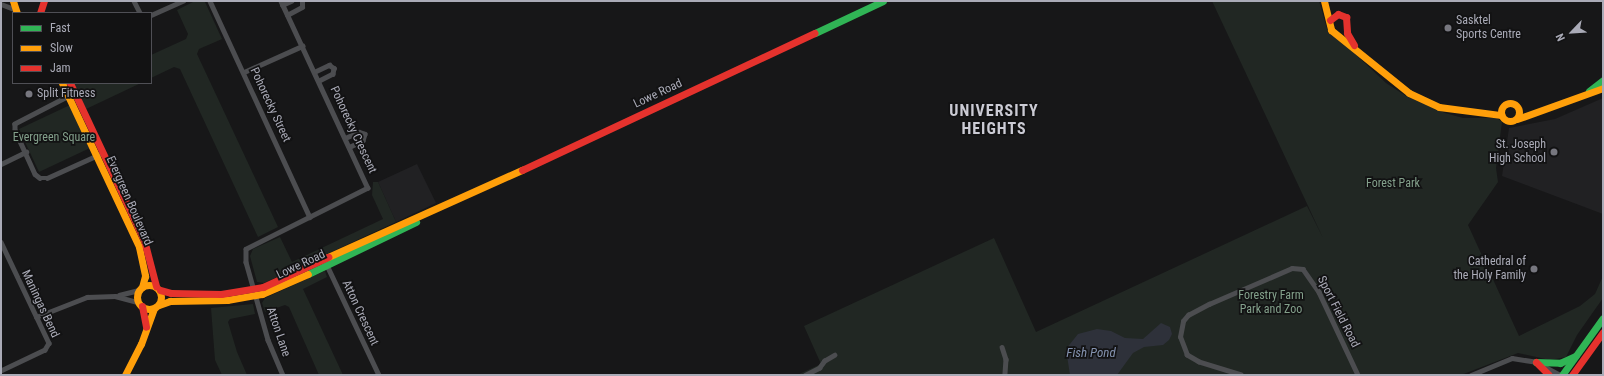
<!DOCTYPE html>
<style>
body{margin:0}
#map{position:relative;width:1604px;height:376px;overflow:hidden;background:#171718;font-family:"Roboto Condensed",sans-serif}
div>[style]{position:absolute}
.built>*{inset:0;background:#212123}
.green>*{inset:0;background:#212723}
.water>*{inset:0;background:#2e313a}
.street>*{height:4.5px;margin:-2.25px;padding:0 2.25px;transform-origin:2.25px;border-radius:2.25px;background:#4c4d50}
.fast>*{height:7px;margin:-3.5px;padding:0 3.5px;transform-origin:3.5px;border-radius:3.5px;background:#30b455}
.slow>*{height:7px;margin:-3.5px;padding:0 3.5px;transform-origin:3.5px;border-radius:3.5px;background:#ff9f0a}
.slow>.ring{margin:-3.5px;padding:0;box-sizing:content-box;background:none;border:7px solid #ff9f0a;border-radius:50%}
.jam>*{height:7px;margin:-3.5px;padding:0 3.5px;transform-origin:3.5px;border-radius:3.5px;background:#e5322d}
.dots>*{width:11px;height:11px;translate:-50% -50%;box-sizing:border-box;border:2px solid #121213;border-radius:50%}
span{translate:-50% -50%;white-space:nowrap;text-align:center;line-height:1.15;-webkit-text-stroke:3.5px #121213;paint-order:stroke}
.poi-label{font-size:12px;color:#aaabb7}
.left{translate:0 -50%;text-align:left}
.right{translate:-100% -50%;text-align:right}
.street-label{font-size:12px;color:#aaabb7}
.park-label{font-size:12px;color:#83a08b}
.water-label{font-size:13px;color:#8492af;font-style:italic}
.district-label{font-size:16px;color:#cbcbd4;font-weight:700;letter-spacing:1px}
.frame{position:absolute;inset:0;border:2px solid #aaabb7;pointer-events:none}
.legend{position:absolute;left:12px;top:12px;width:140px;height:72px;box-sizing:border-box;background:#121213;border:1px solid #4f4f55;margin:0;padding:5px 7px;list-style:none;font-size:12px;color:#aaabb7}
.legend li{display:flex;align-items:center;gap:8px;height:20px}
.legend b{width:20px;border:1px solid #4f4f55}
.north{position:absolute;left:1552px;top:12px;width:40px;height:40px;-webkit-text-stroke:3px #121213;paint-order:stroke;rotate:245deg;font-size:11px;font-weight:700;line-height:16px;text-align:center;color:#aaabb7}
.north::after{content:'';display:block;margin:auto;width:14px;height:18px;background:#aaabb7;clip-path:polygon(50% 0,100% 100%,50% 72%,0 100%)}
</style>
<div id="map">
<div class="built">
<div style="clip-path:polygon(1603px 98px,1603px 214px,1502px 176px,1509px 128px,1555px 119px)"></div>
<div style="clip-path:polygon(417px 164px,436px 203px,396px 222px,378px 182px)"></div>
</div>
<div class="green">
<div style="clip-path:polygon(195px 1px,205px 2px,222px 39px,199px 49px,197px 54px,278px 227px,258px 237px,180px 69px,174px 67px,151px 78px,151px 55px,186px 39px,188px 34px,177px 10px)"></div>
<div style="clip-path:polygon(1212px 1px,1319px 1px,1328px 32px,1336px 36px,1386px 83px,1406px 96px,1445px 113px,1463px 118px,1497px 118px,1502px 122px,1496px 168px,1498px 182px,1468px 225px,1519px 336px,1580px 306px,1595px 294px,1603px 276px,1603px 298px,1577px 335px,1566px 357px,1550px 360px,1518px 353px,1461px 375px,797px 375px,821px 364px,804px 326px,994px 238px,1036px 332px,1307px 206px,1323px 238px)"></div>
<div style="clip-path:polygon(73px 83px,141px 83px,86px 109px)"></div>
<div style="clip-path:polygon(70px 105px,90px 148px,39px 172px,19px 129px)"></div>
<div style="clip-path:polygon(373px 182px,378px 182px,396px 222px,264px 283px,257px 282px,250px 256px,253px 249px,280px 237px,292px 262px,383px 219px,372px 195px)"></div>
<div style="clip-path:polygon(325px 271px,327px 277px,303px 289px,343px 375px,319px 375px,289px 307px,285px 305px,265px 312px,262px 303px,265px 298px)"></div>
<div style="clip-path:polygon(253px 304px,255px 314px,230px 319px,228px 322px,237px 352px,247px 375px,222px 375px,215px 360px,211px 308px)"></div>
</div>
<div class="water">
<div style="clip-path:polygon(1161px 323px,1170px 327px,1172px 334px,1169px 340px,1163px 345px,1144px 347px,1133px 353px,1117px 375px,1070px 375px,1066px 349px,1078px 334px,1097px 329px,1111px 331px,1125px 338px,1143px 339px)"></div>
</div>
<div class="street">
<div style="left:134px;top:1px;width:13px;rotate:63deg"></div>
<div style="left:210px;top:1px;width:238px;rotate:65.2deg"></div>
<div style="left:281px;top:1px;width:206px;rotate:65.1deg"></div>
<div style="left:368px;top:188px;width:136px;rotate:153.4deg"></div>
<div style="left:246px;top:249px;width:13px;rotate:90deg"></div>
<div style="left:246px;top:262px;width:81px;rotate:74.2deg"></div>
<div style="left:268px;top:340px;width:38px;rotate:67deg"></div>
<div style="left:1px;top:4px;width:14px;rotate:21deg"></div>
<div style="left:282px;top:5px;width:10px;rotate:-24deg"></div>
<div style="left:151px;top:15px;width:35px;rotate:-24deg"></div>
<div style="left:287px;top:15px;width:17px;rotate:-28deg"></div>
<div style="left:302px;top:7px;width:6px;rotate:-90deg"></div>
<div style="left:244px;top:72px;width:64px;rotate:-24.1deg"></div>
<div style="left:314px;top:72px;width:17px;rotate:-25deg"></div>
<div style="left:329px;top:65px;width:6px;rotate:31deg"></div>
<div style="left:334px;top:68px;width:6px;rotate:99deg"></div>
<div style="left:333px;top:74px;width:16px;rotate:153deg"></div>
<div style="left:69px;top:96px;width:61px;rotate:152.6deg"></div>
<div style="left:15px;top:124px;width:6px;rotate:90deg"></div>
<div style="left:15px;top:130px;width:48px;rotate:65.6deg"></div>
<div style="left:35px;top:174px;width:6px;rotate:39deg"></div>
<div style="left:40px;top:178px;width:7px"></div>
<div style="left:47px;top:178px;width:56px;rotate:-24.3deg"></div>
<div style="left:345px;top:138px;width:15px;rotate:-23deg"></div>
<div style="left:359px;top:132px;width:6px;rotate:18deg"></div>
<div style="left:365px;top:134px;width:7px;rotate:106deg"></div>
<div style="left:363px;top:141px;width:14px;rotate:155deg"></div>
<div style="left:1px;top:164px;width:28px;rotate:-26deg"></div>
<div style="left:1px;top:242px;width:112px;rotate:64.6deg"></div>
<div style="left:49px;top:343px;width:8px;rotate:120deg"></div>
<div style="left:45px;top:350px;width:49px;rotate:154.5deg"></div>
<div style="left:326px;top:263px;width:124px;rotate:64.7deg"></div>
<div style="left:119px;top:295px;width:21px;rotate:-14deg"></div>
<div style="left:36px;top:317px;width:55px;rotate:-21.4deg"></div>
<div style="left:87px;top:297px;width:28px;rotate:-2deg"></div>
<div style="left:115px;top:296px;width:24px;rotate:15deg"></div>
<div style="left:1002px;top:347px;width:13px;rotate:72deg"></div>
<div style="left:1006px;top:359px;width:16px;rotate:94deg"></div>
<div style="left:805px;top:375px;width:16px;rotate:-27deg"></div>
<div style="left:819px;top:368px;width:9px;rotate:-54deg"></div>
<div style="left:824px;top:361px;width:12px;rotate:-31deg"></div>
<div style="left:1241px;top:375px;width:44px;rotate:-162.8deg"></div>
<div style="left:1199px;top:362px;width:14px;rotate:-150deg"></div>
<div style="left:1187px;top:355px;width:19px;rotate:-111deg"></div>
<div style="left:1180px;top:337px;width:16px;rotate:-79deg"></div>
<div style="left:1183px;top:321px;width:8px;rotate:-50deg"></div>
<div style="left:1188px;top:315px;width:24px;rotate:-28deg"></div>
<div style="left:1209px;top:304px;width:90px;rotate:-23.4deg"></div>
<div style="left:1292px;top:268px;width:11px;rotate:5deg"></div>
<div style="left:1303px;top:269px;width:28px;rotate:55deg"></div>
<div style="left:1319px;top:292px;width:92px;rotate:64.8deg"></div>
<div style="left:1471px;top:375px;width:44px;rotate:-22.5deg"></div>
<div style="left:1512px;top:358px;width:24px;rotate:9deg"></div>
<div style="left:1536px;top:362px;width:27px;rotate:28deg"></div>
</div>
<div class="fast">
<div style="left:815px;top:33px;width:75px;rotate:-25.2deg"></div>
<div style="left:1589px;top:91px;width:18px;rotate:-38deg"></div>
<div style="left:308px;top:274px;width:120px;rotate:-25.7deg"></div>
<div style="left:1536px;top:362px;width:24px;rotate:2deg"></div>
<div style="left:1560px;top:363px;width:17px;rotate:-25deg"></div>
<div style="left:1562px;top:375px;width:70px;rotate:-54.3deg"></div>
</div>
<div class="slow">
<div style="left:13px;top:1px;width:13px;rotate:72deg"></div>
<div style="left:1324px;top:1px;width:30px;rotate:76deg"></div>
<div style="left:1331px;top:30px;width:100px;rotate:38.9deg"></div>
<div style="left:1409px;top:93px;width:33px;rotate:25deg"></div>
<div style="left:1439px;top:107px;width:63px;rotate:7.4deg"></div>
<div style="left:62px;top:83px;width:181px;rotate:64.8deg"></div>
<div style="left:139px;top:247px;width:30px;rotate:78deg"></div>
<div style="left:145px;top:276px;width:11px;rotate:105deg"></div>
<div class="ring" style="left:1501px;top:103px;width:11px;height:11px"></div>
<div style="left:1517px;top:119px;width:91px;rotate:-19.8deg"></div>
<div style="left:328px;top:257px;width:213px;rotate:-24.2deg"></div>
<div class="ring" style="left:137px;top:285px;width:17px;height:17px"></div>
<div style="left:159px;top:305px;width:12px;rotate:-20deg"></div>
<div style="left:170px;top:301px;width:57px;rotate:-1deg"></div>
<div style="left:227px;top:300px;width:36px;rotate:-10deg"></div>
<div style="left:262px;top:294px;width:50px;rotate:-23.5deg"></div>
<div style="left:125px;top:375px;width:35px;rotate:-63deg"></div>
<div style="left:141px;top:344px;width:38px;rotate:-70deg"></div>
</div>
<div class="jam">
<div style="left:40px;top:13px;width:13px;rotate:-72deg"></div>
<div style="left:1330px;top:20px;width:10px;rotate:-37deg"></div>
<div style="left:1338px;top:14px;width:9px;rotate:21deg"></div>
<div style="left:1346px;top:17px;width:16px;rotate:86deg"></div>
<div style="left:1347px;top:33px;width:14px;rotate:60deg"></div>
<div style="left:70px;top:83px;width:174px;rotate:64.8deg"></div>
<div style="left:144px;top:240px;width:48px;rotate:75.4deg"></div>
<div style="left:522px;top:170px;width:323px;rotate:-25.1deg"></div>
<div style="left:160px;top:290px;width:11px;rotate:15deg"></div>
<div style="left:171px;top:293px;width:50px;rotate:1.1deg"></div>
<div style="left:221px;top:294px;width:43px;rotate:-9.5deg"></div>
<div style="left:263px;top:287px;width:72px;rotate:-24.8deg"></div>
<div style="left:142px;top:306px;width:21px;rotate:79deg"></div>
<div style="left:1536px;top:362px;width:18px;rotate:45deg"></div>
<div style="left:1572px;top:375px;width:53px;rotate:-54.2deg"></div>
</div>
<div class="dots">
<div style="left:1448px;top:28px;background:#77777f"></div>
<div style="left:29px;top:94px;background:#77777f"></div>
<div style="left:1554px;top:152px;background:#77777f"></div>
<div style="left:1534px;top:269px;background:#77777f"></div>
</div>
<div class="poi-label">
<span class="left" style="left:1456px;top:28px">Sasktel<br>Sports Centre</span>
<span class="left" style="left:37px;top:94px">Split Fitness</span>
<span class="right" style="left:1546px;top:152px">St. Joseph<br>High School</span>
<span class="right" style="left:1526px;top:269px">Cathedral of<br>the Holy Family</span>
</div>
<div class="street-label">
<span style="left:658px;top:94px;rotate:-25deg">Lowe Road</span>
<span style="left:270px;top:105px;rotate:65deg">Pohorecky Street</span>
<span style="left:353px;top:130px;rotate:65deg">Pohorecky Crescent</span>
<span style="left:129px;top:201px;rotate:66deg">Evergreen Boulevard</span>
<span style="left:301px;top:265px;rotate:-25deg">Lowe Road</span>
<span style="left:40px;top:304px;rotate:65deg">Maningas Bend</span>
<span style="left:1338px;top:312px;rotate:63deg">Sport Field Road</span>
<span style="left:360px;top:313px;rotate:65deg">Atton Crescent</span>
<span style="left:278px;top:332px;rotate:71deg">Atton Lane</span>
</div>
<div class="park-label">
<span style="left:54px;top:138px">Evergreen Square</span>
<span style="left:1393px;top:184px">Forest Park</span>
<span style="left:1271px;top:303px">Forestry Farm<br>Park and Zoo</span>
</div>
<div class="water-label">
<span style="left:1091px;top:353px">Fish Pond</span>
</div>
<div class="district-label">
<span style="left:994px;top:120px">UNIVERSITY<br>HEIGHTS</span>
</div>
<div class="frame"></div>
<ul class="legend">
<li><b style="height:5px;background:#30b455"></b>Fast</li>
<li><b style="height:5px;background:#ff9f0a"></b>Slow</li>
<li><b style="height:5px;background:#e5322d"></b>Jam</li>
</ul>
<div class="north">N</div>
</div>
